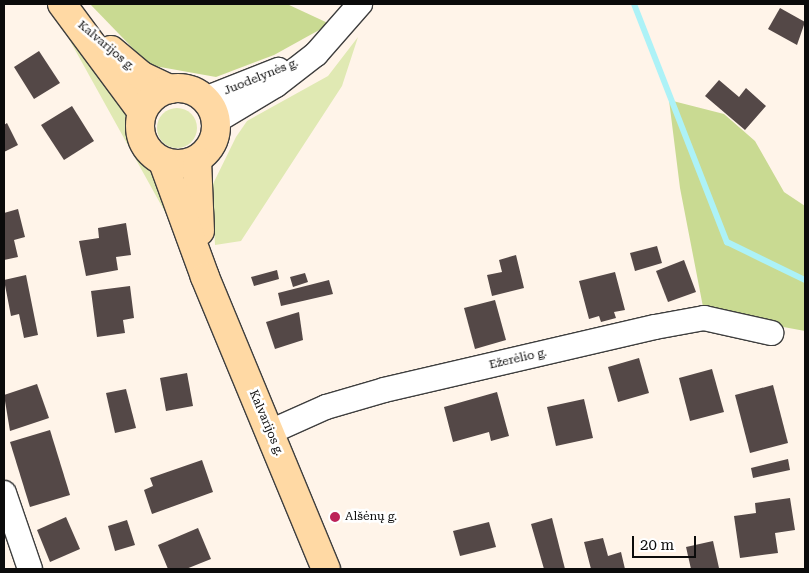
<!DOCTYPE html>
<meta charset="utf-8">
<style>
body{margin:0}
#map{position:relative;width:809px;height:573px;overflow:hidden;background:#fff4e9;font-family:"Roboto Serif",serif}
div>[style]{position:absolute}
.green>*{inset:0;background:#e0e9b3}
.round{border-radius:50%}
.forest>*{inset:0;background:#c9da92}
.stream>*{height:6px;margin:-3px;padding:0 3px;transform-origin:3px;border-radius:3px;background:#adf2f7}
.building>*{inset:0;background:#544847}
.roads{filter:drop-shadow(1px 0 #3e3e3e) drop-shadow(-1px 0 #3e3e3e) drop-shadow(0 1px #3e3e3e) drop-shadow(0 -1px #3e3e3e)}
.street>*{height:24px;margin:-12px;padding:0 12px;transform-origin:12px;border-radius:12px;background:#fff}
.secondary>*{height:28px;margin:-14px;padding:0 14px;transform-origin:14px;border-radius:14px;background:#ffd9a4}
.secondary>.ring{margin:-14px;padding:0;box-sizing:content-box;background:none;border:28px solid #ffd9a4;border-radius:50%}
.dots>*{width:14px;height:14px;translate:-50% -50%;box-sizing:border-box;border:2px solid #fff;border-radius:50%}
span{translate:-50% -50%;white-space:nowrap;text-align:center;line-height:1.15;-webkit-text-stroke:5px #fff;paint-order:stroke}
.street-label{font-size:12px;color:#0b0b0b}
.poi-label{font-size:12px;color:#0b0b0b}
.left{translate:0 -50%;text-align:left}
.frame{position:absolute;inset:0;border:5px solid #0b0b0b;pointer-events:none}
.scale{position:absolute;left:632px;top:536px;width:64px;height:22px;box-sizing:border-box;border:2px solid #0b0b0b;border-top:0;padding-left:6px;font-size:15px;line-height:18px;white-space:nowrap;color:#0b0b0b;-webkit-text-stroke:4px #fff;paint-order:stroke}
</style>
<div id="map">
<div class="green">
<div style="clip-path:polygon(59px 21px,130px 117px,130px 139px,136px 154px,153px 171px,175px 230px)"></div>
<div style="clip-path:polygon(358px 37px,342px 86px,241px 241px,215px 245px,212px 186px,236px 137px,247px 121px,328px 76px)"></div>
<div class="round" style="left:157px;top:108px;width:40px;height:40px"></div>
</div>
<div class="forest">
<div style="clip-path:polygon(90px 4px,287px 4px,330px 24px,274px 55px,216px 77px,149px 65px)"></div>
<div style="clip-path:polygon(669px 100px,724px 114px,755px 141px,784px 192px,805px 206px,805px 331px,704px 312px,680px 188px)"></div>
</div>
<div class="stream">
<div style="left:634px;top:4px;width:256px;rotate:68.7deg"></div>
<div style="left:727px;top:242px;width:87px;rotate:26deg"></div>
</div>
<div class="building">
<div style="clip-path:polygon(780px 8px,805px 22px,797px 45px,768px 29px)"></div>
<div style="clip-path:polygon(39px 51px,60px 83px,34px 99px,14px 67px)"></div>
<div style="clip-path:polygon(719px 80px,739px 97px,746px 88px,766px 106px,745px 130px,705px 96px)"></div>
<div style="clip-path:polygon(72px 106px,94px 141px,64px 160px,41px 125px)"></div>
<div style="clip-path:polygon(7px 123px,18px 145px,4px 152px,4px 125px)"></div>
<div style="clip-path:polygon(18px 209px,25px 237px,14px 240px,18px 257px,4px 260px,4px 213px)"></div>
<div style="clip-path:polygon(126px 223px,131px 255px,116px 257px,118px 270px,86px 276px,79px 241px,99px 238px,98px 228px)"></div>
<div style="clip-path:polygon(657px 246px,662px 263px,635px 271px,630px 253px)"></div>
<div style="clip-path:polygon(516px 255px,524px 288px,492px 296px,487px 275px,502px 272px,499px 260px)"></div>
<div style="clip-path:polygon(684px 260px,696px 292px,668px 302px,656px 271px)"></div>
<div style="clip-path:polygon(277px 270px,279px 279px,254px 286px,251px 277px)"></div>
<div style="clip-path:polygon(615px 272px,625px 310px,614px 312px,616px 318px,601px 322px,599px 316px,589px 319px,579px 281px)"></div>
<div style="clip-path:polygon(305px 273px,308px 282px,293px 287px,290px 277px)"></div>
<div style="clip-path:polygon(26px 275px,38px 335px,24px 338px,19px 314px,11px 316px,4px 280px)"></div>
<div style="clip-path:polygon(329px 280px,333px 294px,281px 306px,278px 293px)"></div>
<div style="clip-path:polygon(130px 286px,134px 318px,123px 320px,125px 333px,97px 337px,91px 291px)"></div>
<div style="clip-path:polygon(495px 300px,506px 340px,475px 349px,464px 308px)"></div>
<div style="clip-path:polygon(299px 312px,303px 340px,275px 349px,266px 322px)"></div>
<div style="clip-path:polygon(639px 358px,649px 393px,618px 402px,608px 367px)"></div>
<div style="clip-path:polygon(712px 369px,724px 412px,690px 421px,679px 378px)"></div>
<div style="clip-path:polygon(187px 373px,193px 406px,166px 411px,160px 378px)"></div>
<div style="clip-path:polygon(37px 384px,49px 418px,10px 431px,4px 395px)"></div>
<div style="clip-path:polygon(773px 385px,788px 443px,750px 453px,735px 395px)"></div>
<div style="clip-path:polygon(126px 389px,136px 428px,115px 433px,106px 393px)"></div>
<div style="clip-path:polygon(497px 392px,509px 436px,491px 441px,489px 432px,453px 442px,444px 407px)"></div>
<div style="clip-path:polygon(584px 399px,593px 438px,556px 446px,547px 407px)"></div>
<div style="clip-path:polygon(50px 430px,70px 495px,30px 507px,10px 442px)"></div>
<div style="clip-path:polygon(788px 459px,790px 470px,753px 478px,751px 468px)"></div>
<div style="clip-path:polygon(202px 460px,213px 492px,152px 514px,144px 490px,153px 486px,150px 478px)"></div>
<div style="clip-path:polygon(790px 498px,795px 530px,775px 533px,778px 553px,740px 558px,734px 516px,756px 513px,755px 503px)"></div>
<div style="clip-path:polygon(66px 517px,80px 549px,50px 562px,37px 530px)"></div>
<div style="clip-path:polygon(552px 518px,565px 569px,544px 569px,531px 524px)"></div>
<div style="clip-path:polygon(127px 520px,135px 545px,115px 551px,108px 526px)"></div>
<div style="clip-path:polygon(489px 522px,496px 547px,460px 556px,453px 531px)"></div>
<div style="clip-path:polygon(198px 528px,211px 559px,186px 569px,168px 569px,158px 545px)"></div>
<div style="clip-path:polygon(603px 538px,608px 556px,621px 552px,625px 569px,591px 569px,584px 542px)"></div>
<div style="clip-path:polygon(713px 541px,719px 568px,691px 569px,686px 547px)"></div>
</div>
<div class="roads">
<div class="street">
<div style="left:205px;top:99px;width:79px;rotate:-21.7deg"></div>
<div style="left:216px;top:121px;width:70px;rotate:-31deg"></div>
<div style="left:276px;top:85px;width:51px;rotate:-37.8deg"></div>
<div style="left:316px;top:54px;width:67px;rotate:-48.7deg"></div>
<div style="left:270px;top:432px;width:61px;rotate:-24.1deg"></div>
<div style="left:326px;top:407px;width:60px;rotate:-16.3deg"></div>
<div style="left:384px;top:390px;width:278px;rotate:-13.1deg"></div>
<div style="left:655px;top:327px;width:50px;rotate:-10.4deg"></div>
<div style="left:704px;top:318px;width:69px;rotate:12.6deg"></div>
<div style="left:4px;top:493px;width:80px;rotate:71.1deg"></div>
</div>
<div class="secondary">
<div style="left:62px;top:4px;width:134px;rotate:53.5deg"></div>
<div style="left:111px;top:50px;width:40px;rotate:40deg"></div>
<div style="left:142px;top:76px;width:31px;rotate:25deg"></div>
<div class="ring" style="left:140px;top:88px;width:48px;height:48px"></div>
<div style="left:197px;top:160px;width:71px;rotate:87.6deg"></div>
<div style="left:163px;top:162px;width:122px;rotate:69.9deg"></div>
<div style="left:205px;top:277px;width:316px;rotate:67.5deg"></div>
</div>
</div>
<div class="dots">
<div style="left:335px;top:517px;background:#bc2259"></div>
</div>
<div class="street-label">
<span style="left:106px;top:46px;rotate:40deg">Kalvarijos g.</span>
<span style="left:261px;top:77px;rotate:-22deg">Juodelynės g.</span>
<span style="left:518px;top:359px;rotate:-13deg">Ežerėlio g.</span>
<span style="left:266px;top:423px;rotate:67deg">Kalvarijos g.</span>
</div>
<div class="poi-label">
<span class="left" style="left:345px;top:517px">Alšėnų g.</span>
</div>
<div class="frame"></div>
<div class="scale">20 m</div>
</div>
